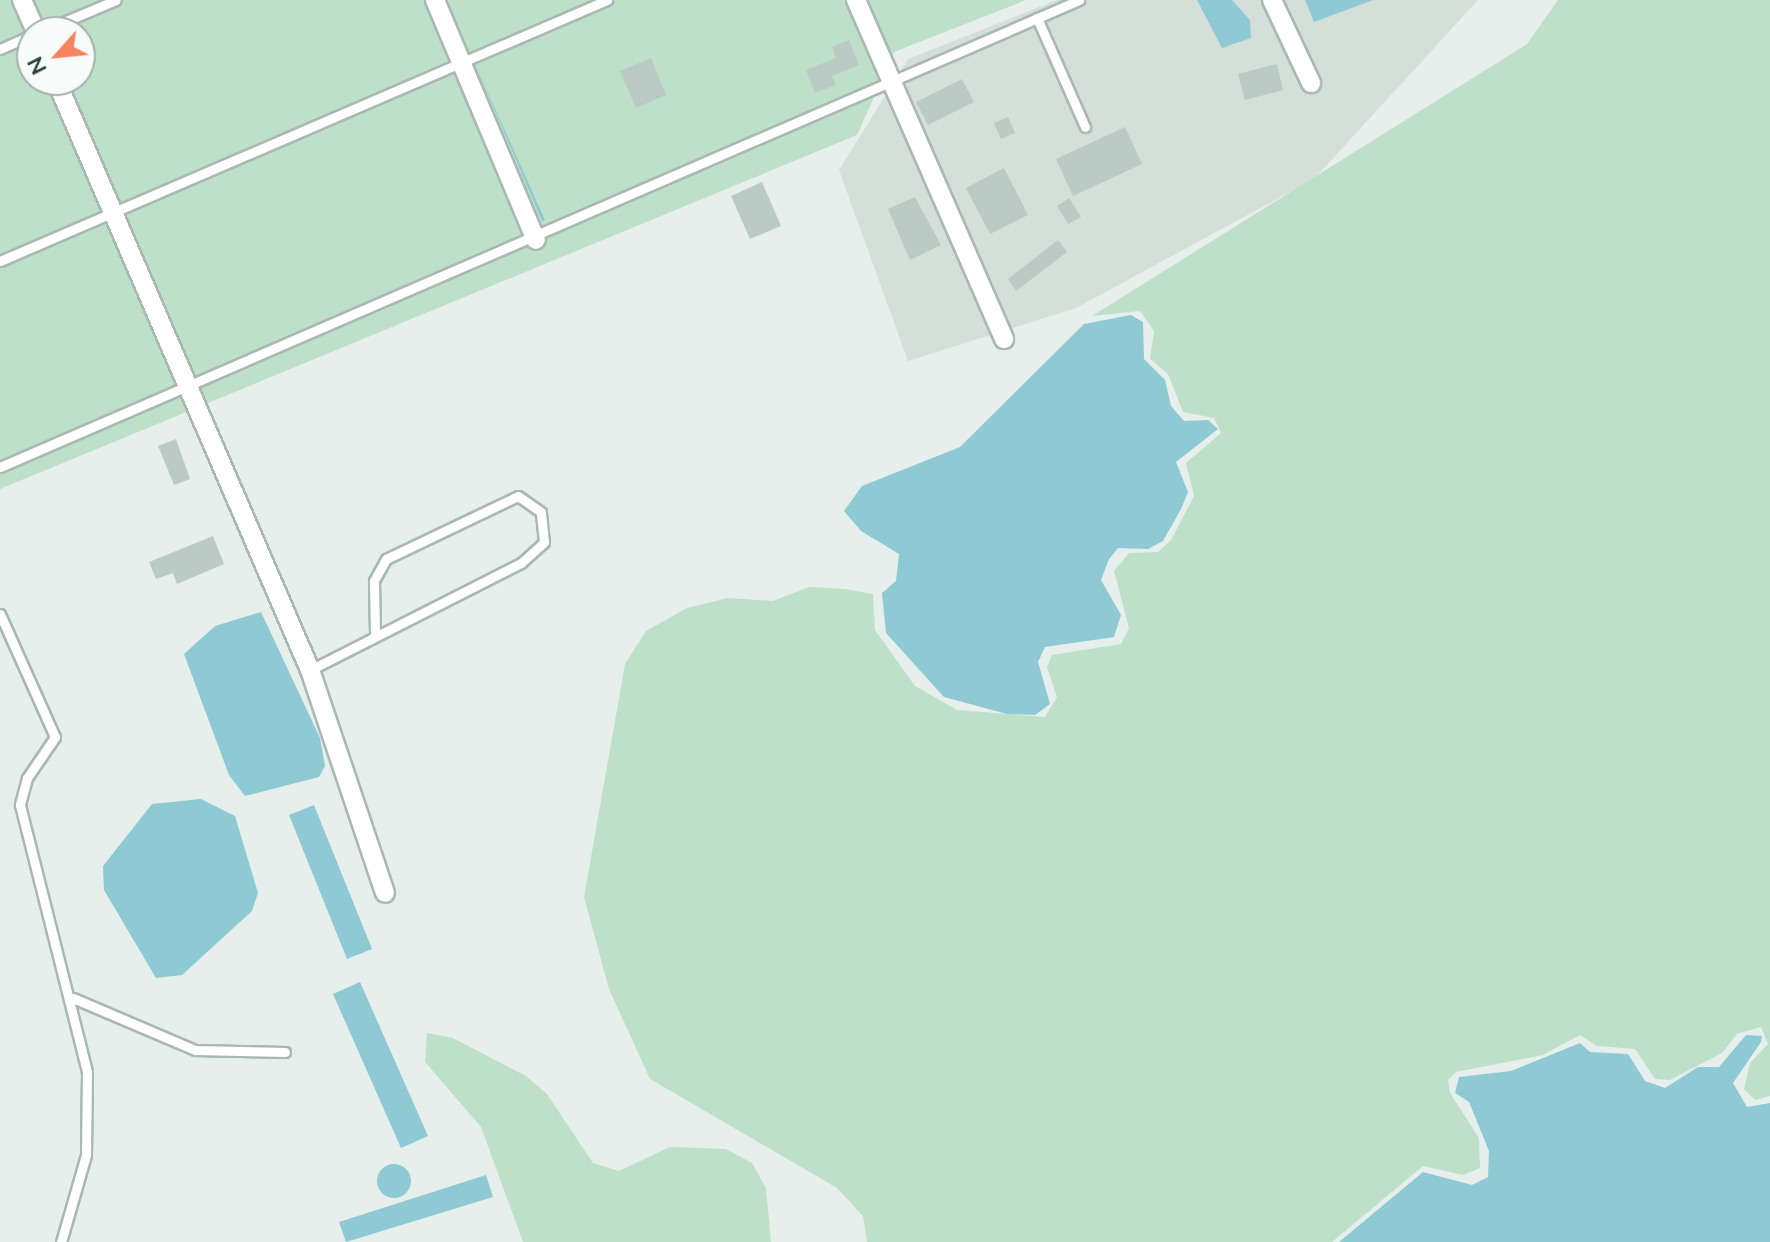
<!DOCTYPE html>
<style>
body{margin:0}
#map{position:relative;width:1770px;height:1242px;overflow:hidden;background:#e6efeb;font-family:Mulish,sans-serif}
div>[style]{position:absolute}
.built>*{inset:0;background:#d4dfda}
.green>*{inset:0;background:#bfe0c8}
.water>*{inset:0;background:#8ec9d4}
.round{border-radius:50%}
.building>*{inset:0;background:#bbcac4}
.roads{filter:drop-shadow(2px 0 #a8b8b2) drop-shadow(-2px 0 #a8b8b2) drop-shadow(0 2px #a8b8b2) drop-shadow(0 -2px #a8b8b2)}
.service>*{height:9px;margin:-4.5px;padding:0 4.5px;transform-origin:4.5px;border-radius:4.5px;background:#fff}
.minor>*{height:18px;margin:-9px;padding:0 9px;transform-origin:9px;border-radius:9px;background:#fff}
span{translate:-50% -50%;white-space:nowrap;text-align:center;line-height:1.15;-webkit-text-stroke:7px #f7fbf9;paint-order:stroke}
.north{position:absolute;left:16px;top:16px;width:80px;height:80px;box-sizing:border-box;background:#f7fbf9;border:2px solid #a3b1ad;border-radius:50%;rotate:243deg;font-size:22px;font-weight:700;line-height:32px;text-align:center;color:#24423a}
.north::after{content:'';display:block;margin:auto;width:28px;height:36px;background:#f4845f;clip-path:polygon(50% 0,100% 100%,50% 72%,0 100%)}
</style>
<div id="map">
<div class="built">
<div style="clip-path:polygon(1057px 0,1478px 0,1314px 179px,1076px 308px,908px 361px,839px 170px,908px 59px)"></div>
</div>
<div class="green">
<div style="clip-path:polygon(evenodd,0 0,1026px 0,894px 52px,857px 135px,0 489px,0 0,32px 32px,80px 32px,80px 80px,32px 80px,32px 32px)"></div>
<div style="clip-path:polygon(1558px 0,1770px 0,1770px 1096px,1755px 1100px,1744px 1089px,1750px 1063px,1768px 1044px,1761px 1027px,1737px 1034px,1722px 1053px,1670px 1080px,1655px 1079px,1635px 1049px,1597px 1046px,1580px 1035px,1543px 1055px,1456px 1072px,1448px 1080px,1450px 1093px,1479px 1138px,1480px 1168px,1463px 1175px,1423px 1166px,1332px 1242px,867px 1242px,863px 1216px,837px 1188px,650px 1079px,609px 989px,584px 897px,625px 664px,646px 631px,687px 608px,728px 598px,773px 601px,809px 587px,845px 589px,873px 594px,875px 630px,915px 686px,957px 710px,1045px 717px,1057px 697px,1047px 667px,1052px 655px,1121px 644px,1129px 628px,1114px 571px,1129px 553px,1158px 552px,1171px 540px,1194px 496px,1186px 463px,1221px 433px,1214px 418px,1183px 412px,1168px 374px,1150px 359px,1154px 331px,1140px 311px,1092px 316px,1527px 44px)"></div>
<div style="clip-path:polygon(427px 1033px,453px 1038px,526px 1076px,547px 1094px,593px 1163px,619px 1171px,670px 1147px,726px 1149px,752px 1163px,766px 1188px,771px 1242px,523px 1242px,481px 1127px,425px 1062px)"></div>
</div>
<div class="water">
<div style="clip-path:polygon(1197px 0,1232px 0,1250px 20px,1251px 38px,1222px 48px)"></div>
<div style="clip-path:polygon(1305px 0,1373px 0,1314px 22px)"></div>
<div style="clip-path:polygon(477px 68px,545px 220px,542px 221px)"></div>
<div style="clip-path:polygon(129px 221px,192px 368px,190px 369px,126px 222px)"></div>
<div style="clip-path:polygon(1131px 315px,1143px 322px,1144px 359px,1165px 380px,1171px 406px,1184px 421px,1208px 420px,1218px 429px,1176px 462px,1188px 492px,1181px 509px,1163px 541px,1148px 549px,1118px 548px,1109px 559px,1101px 580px,1121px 615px,1114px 637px,1045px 647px,1038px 662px,1050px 704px,1035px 715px,1007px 714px,944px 697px,886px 633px,882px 593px,896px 581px,899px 554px,861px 531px,844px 511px,862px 486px,960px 447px,1084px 324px)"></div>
<div style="clip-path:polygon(261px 612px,320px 738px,325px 766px,319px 777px,245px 796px,229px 775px,184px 654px,215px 626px)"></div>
<div style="clip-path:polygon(201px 799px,235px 816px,258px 893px,252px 911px,182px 975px,156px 978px,104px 890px,103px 866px,152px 804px)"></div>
<div style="clip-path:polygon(314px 805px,372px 949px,347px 959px,289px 815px)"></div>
<div style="clip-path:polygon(360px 982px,428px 1136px,401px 1148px,333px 994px)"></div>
<div style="clip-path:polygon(1746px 1035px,1762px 1036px,1761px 1042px,1733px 1083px,1747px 1107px,1770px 1103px,1770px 1242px,1339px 1242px,1423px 1172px,1472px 1185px,1488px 1177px,1489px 1151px,1469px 1102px,1455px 1093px,1459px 1077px,1511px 1071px,1580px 1043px,1590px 1052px,1628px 1054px,1645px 1081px,1665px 1088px,1698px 1067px,1719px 1067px)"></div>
<div class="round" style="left:377px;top:1164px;width:34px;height:34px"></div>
<div style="clip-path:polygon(486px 1175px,493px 1197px,346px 1242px,339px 1222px)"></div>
</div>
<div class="building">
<div style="clip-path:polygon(849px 40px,859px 65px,832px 76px,836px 85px,815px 93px,806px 70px,836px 58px,832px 47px)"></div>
<div style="clip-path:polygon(651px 58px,666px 95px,636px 108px,620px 71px)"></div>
<div style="clip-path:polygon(1277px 64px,1283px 90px,1245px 100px,1238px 74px)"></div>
<div style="clip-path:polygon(962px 79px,974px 102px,928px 125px,916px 102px)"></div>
<div style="clip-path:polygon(1008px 117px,1015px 133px,1001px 139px,994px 123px)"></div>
<div style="clip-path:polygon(1125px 127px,1142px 164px,1073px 196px,1056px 159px)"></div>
<div style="clip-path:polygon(1004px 168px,1028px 215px,990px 234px,966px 188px)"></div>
<div style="clip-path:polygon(762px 182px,781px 226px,750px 239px,731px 196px)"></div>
<div style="clip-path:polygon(915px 197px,941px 245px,910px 260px,888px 209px)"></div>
<div style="clip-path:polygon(1069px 198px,1081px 217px,1068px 224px,1057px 206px)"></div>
<div style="clip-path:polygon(1058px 240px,1067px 252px,1016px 291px,1008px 279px)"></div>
<div style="clip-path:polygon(176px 439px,190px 479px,174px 485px,158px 446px)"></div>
<div style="clip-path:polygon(213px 536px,224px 564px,177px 584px,173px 573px,156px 579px,149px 562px)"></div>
</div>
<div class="roads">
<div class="service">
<div style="left:1037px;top:18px;width:119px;rotate:66.2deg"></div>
<div style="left:40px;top:32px;width:82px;rotate:-22.8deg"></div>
<div style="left:0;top:49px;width:35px;rotate:-24deg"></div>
<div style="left:0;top:261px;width:661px;rotate:-23.27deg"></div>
<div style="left:0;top:467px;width:1176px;rotate:-23.4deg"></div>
<div style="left:0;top:614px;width:135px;rotate:65.9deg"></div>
<div style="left:55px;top:737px;width:50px;rotate:124.3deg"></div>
<div style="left:27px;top:778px;width:28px;rotate:105deg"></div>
<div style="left:20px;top:805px;width:275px;rotate:75.9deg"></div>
<div style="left:87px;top:1072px;width:83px;rotate:90.7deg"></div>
<div style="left:86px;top:1155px;width:91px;rotate:106deg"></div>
<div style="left:310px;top:670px;width:237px;rotate:-26.9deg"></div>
<div style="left:521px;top:563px;width:31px;rotate:-42deg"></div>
<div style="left:544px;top:542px;width:30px;rotate:-96deg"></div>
<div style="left:541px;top:512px;width:28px;rotate:-145deg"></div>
<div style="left:518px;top:496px;width:146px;rotate:154.5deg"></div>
<div style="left:386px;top:559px;width:25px;rotate:119deg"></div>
<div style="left:374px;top:581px;width:54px;rotate:88.9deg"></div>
<div style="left:73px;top:998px;width:133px;rotate:23.1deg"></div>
<div style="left:195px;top:1050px;width:90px;rotate:1.3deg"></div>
</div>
<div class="minor">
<div style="left:22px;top:0;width:35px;rotate:66deg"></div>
<div style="left:435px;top:0;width:260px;rotate:67.2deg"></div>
<div style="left:856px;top:0;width:370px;rotate:66.4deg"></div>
<div style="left:1272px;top:0;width:92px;rotate:64.8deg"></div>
<div style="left:56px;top:80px;width:642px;rotate:66.71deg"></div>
<div style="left:310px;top:670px;width:235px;rotate:71.4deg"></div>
</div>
</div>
<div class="north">N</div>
</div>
